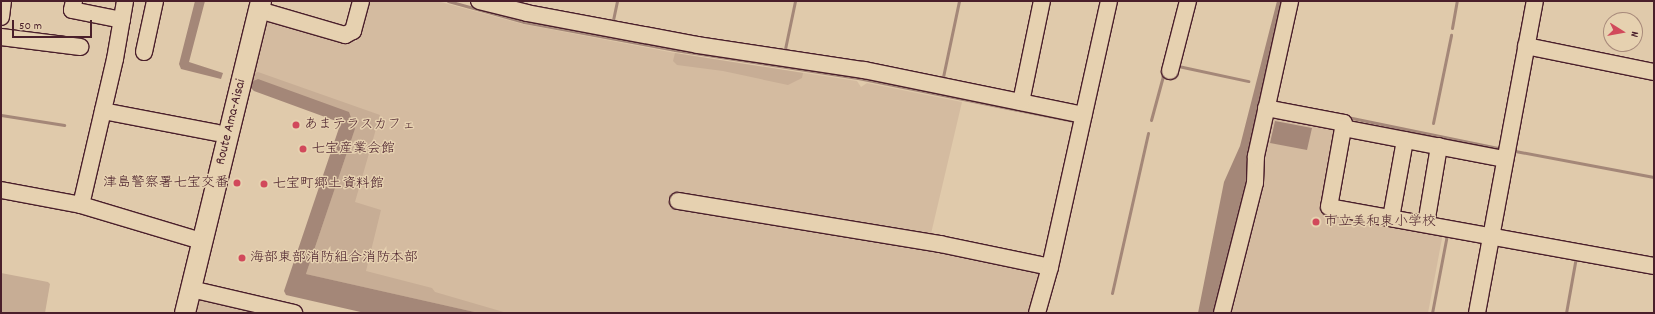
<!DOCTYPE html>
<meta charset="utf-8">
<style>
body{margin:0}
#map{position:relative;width:1655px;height:314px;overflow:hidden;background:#e0caab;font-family:Dekko,"Klee One",sans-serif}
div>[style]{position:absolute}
.built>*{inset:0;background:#d4bba0}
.green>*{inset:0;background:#c7ad95}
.water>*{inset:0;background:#a48778}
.stream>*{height:3px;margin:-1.5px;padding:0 1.5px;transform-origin:1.5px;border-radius:1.5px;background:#a48778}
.roads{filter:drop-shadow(1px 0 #4a1f2b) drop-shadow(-1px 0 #4a1f2b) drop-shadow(0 1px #4a1f2b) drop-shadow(0 -1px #4a1f2b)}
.minor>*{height:16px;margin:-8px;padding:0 8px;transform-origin:8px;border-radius:8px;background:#e6d1b0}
.major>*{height:20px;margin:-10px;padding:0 10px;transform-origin:10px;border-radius:10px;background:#e6d1b0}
.dots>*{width:11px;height:11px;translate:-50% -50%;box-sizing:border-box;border:2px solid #e6d1b0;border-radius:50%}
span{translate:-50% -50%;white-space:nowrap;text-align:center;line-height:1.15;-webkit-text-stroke:3px #e6d1b0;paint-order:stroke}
.street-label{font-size:14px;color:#4a1f2b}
.poi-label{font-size:14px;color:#4a1f2b}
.left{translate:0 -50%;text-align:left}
.right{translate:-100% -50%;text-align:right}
.frame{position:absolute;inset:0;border:2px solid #4a1f2b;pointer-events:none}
.north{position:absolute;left:1603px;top:12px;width:40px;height:40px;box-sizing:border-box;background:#e6d1b0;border:1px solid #a88a7b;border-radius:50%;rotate:101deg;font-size:11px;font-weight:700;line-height:16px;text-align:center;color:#4a1f2b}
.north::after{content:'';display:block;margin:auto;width:14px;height:18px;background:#d1495b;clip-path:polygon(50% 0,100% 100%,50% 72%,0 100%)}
.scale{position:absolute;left:12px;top:20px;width:80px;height:18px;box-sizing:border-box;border:2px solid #4a1f2b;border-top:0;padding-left:5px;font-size:12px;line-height:14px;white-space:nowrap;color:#4a1f2b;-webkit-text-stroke:3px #e6d1b0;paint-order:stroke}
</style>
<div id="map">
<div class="built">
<div style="clip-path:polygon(368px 1px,437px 1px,522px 24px,675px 53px,857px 81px,861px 87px,867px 83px,962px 102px,930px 238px,1042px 270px,1033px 313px,479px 313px,306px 274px,355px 129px,251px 82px,267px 15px,356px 42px)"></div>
<div style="clip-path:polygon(1269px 116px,1337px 126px,1324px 211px,1443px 233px,1428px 313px,1226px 313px)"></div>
<div style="clip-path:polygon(199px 297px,268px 313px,195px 313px)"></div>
</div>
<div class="green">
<div style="clip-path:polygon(675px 53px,803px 73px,802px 78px,788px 85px,723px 71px,677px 65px,673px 61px)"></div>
<div style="clip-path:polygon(258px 72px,380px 115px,355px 202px,381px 210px,366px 271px,432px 288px,435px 292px,507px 313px,479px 313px,306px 274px,355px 129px,251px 82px,253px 74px)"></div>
<div style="clip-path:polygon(1px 273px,48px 282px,50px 284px,45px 313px,1px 313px)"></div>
</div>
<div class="water">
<div style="clip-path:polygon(195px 1px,205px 1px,189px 62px,223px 73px,221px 79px,181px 69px,179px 64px)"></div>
<div style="clip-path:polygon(1277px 1px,1285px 1px,1250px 149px,1246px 191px,1217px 313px,1198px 313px,1224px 182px,1240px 146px)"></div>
<div style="clip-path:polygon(258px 79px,349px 112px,355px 129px,306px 274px,479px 313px,365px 313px,286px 295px,284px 291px,339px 128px,336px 121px,254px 91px,249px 86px,251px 82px)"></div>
<div style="clip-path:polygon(1275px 121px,1312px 128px,1307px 150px,1270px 143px)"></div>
</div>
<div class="stream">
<div style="left:448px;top:1px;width:79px;rotate:15.4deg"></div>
<div style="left:524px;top:22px;width:154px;rotate:10.5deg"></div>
<div style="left:675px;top:50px;width:185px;rotate:8.7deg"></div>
<div style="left:858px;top:78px;width:220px;rotate:11.3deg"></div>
<div style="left:613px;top:20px;width:19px;rotate:-78deg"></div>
<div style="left:1452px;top:28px;width:27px;rotate:-80deg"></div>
<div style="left:785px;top:49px;width:49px;rotate:-78.2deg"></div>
<div style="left:1178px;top:66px;width:72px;rotate:12.1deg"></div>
<div style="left:943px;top:77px;width:78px;rotate:-78.1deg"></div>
<div style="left:1px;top:115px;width:64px;rotate:9deg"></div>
<div style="left:1347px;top:117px;width:154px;rotate:11.6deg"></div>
<div style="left:1151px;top:120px;width:50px;rotate:-74.8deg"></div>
<div style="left:1433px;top:123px;width:90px;rotate:-78.4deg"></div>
<div style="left:1515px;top:151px;width:141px;rotate:10.6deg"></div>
<div style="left:1112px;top:293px;width:164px;rotate:-77.3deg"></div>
<div style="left:1432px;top:313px;width:80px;rotate:-79.2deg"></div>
<div style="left:1566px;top:313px;width:57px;rotate:-79.9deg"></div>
</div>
<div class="roads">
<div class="minor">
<div style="left:74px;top:1px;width:9px;rotate:103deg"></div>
<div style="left:72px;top:10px;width:51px;rotate:11.3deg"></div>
<div style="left:479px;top:1px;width:49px;rotate:14deg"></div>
<div style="left:527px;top:13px;width:174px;rotate:10.6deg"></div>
<div style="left:698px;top:45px;width:168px;rotate:8.6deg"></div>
<div style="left:864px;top:70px;width:224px;rotate:11.6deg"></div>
<div style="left:259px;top:10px;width:90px;rotate:16.2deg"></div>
<div style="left:345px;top:35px;width:9px;rotate:-27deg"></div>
<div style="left:353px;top:31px;width:31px;rotate:-75deg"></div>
<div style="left:1px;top:17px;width:16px;rotate:-83deg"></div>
<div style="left:1px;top:37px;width:80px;rotate:7.2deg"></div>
<div style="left:1526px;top:46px;width:131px;rotate:11.5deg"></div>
<div style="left:144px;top:52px;width:52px;rotate:-77.8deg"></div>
<div style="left:1170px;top:71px;width:72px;rotate:-75.6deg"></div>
<div style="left:1021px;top:102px;width:103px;rotate:-78.3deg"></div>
<div style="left:1266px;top:108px;width:79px;rotate:10.9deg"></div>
<div style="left:1344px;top:123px;width:85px;rotate:100.1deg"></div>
<div style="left:1329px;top:207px;width:330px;rotate:10.3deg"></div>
<div style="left:103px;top:111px;width:116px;rotate:10.9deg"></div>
<div style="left:1343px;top:128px;width:164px;rotate:10.9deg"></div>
<div style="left:1px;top:190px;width:81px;rotate:10.6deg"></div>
<div style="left:81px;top:205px;width:125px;rotate:16.7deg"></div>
<div style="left:678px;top:201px;width:266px;rotate:9.3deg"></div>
<div style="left:940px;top:244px;width:112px;rotate:11.8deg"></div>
<div style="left:81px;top:205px;width:150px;rotate:-76.9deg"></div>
<div style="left:115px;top:59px;width:59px;rotate:-80.2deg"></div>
<div style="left:1391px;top:218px;width:79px;rotate:-79.8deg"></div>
<div style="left:1426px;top:224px;width:79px;rotate:-80.5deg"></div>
<div style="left:191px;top:289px;width:106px;rotate:13.1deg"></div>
<div style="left:1037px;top:313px;width:48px;rotate:-74.2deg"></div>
<div style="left:1050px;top:267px;width:272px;rotate:-77.5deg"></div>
<div style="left:1222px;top:313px;width:134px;rotate:-75.8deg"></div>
<div style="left:1255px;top:183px;width:27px;rotate:-88deg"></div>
<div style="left:1256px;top:156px;width:159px;rotate:-77.6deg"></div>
<div style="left:1477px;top:313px;width:317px;rotate:-79.5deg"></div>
</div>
<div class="major">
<div style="left:185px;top:313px;width:321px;rotate:-76.3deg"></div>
</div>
</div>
<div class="dots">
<div style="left:296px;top:125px;background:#d1495b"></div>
<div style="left:303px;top:149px;background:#d1495b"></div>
<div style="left:237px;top:183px;background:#d1495b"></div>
<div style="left:264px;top:184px;background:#d1495b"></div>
<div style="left:1316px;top:222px;background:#d1495b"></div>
<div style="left:242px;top:258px;background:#d1495b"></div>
</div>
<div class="street-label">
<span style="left:231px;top:122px;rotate:-76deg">Route Ama-Aisai</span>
</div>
<div class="poi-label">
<span class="left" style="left:304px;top:125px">あまテラスカフェ</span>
<span class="left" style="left:311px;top:149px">七宝産業会館</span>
<span class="right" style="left:229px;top:183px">津島警察署七宝交番</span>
<span class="left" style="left:272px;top:184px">七宝町郷土資料館</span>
<span class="left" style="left:1324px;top:222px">市立美和東小学校</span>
<span class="left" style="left:250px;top:258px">海部東部消防組合消防本部</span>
</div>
<div class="frame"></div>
<div class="north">N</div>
<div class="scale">50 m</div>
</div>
